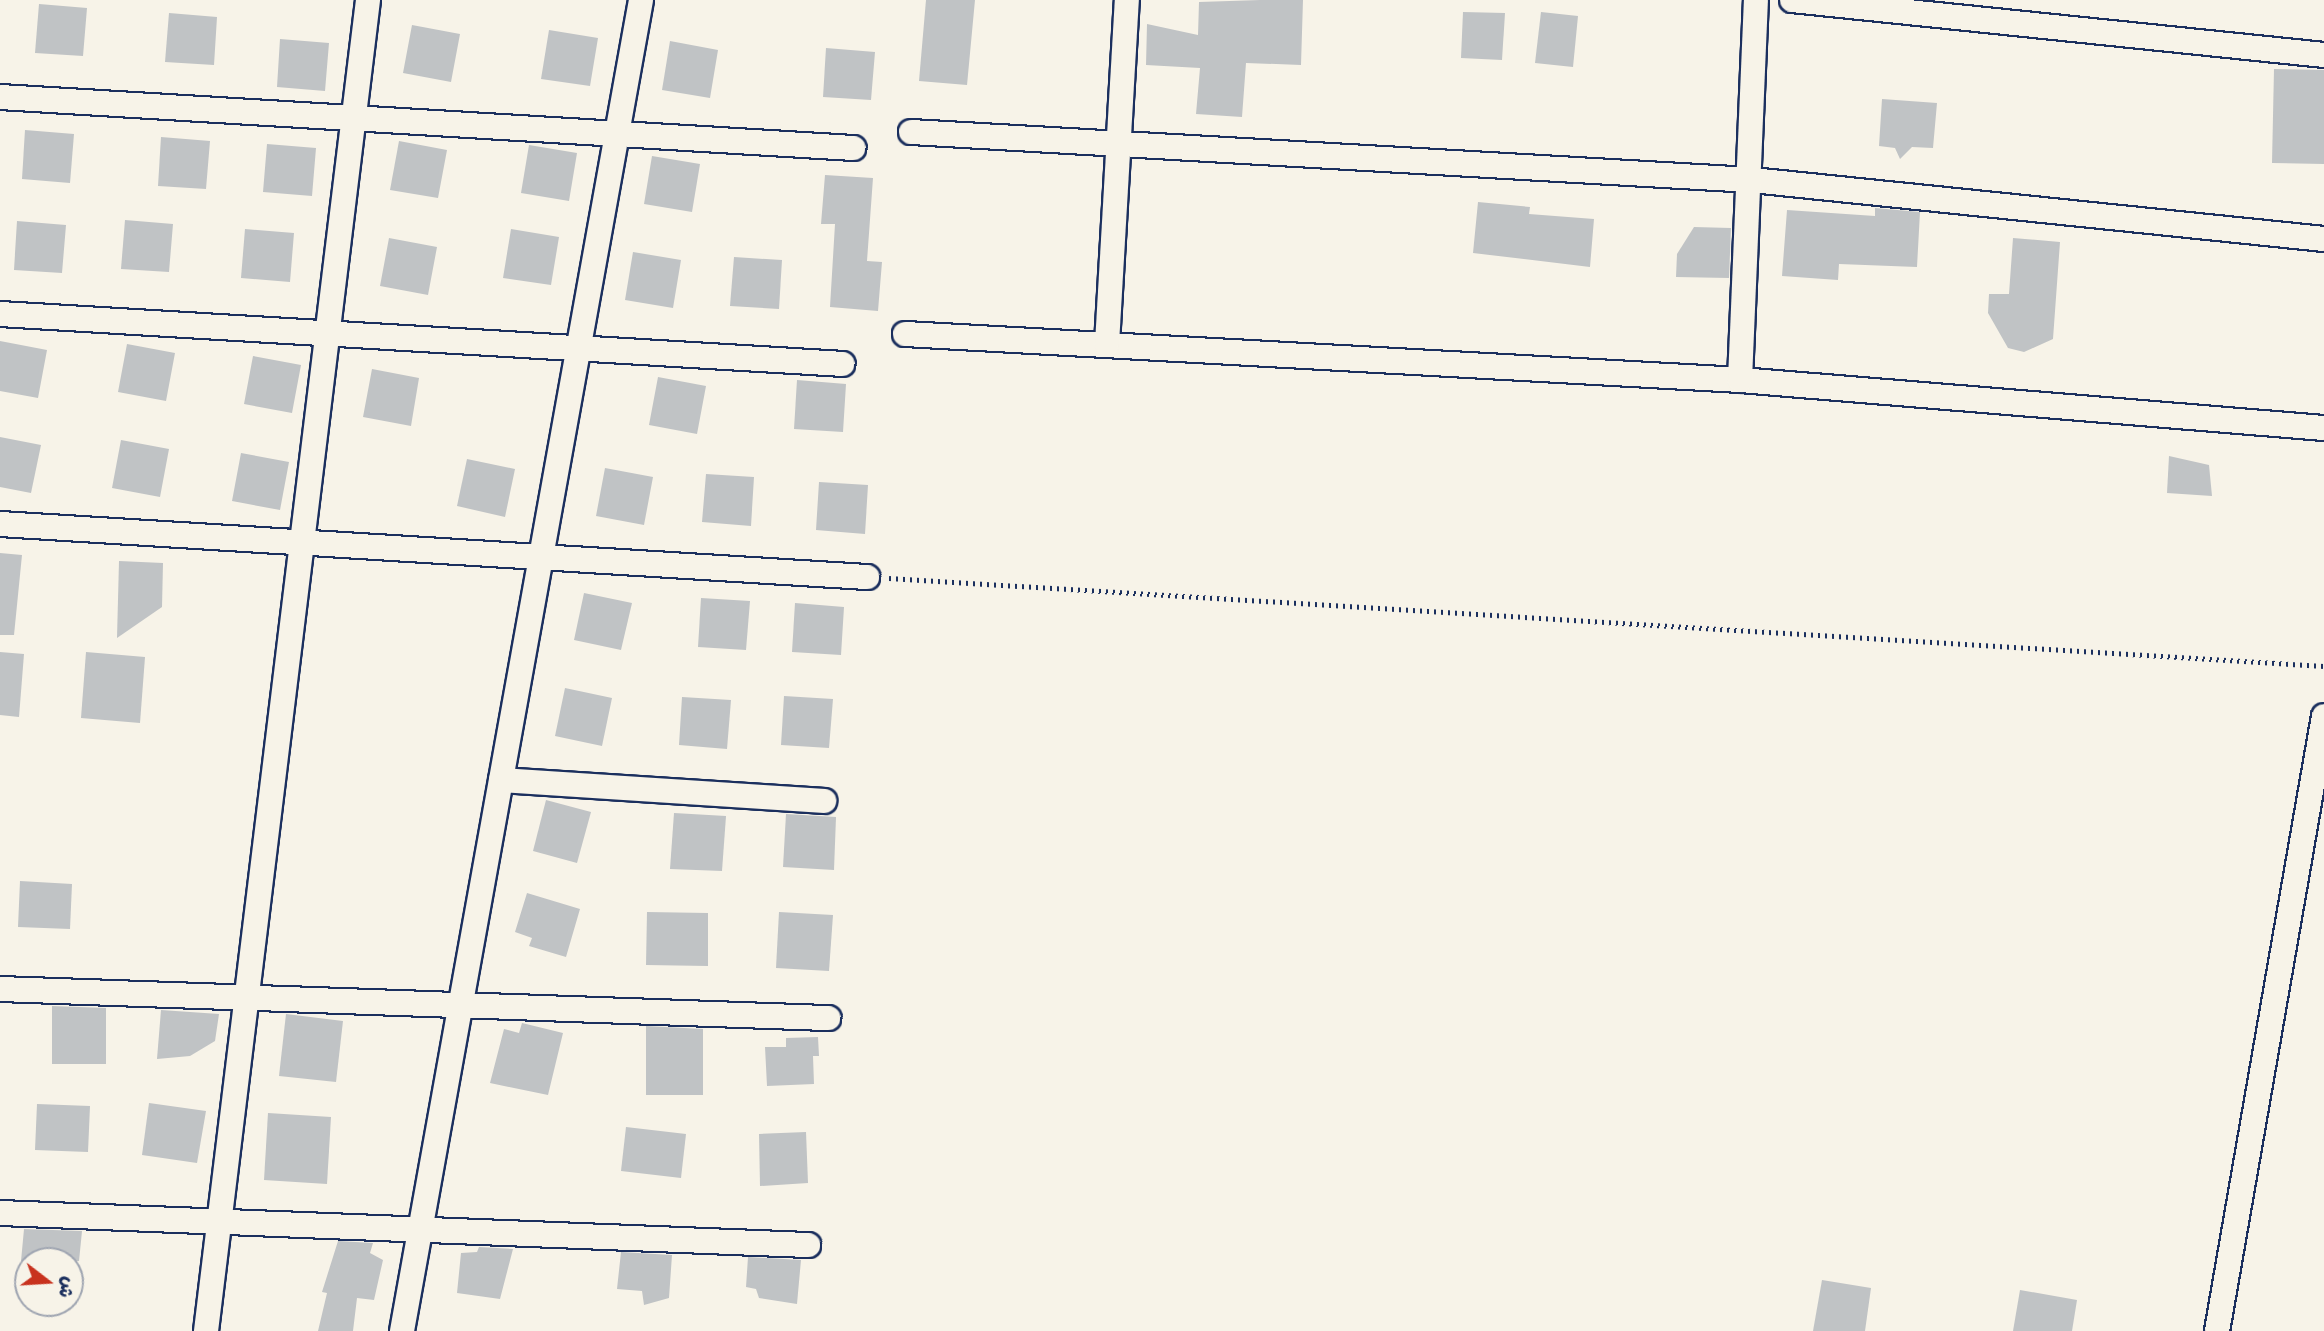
<!DOCTYPE html>
<meta charset="utf-8">
<style>
body{margin:0}
#map{position:relative;width:2324px;height:1331px;overflow:hidden;background:#f7f3e8;font-family:Caveat,"Playpen Sans Arabic",sans-serif}
div>[style]{position:absolute}
.building>*{inset:0;background:#c0c3c5}
.path>*{height:4.5px;margin-top:-2.25px;transform-origin:0;background:repeating-linear-gradient(90deg,#1b2f5e 0 2px,transparent 0 7px)}
.roads{filter:drop-shadow(2px 0 #1b2f5e) drop-shadow(-2px 0 #1b2f5e) drop-shadow(0 2px #1b2f5e) drop-shadow(0 -2px #1b2f5e)}
.minor>*{height:24px;margin:-12px;padding:0 12px;transform-origin:12px;border-radius:12px;background:#f7f3e8}
span{translate:-50% -50%;white-space:nowrap;text-align:center;line-height:1.15;-webkit-text-stroke:5px #f7f3e8;paint-order:stroke}
.north{position:absolute;left:14px;top:1247px;width:70px;height:70px;box-sizing:border-box;background:#f7f3e8;border:2px solid #9fa5b1;border-radius:50%;rotate:107deg;font-size:19px;font-weight:700;line-height:28px;text-align:center;color:#1b2f5e}
.north::after{content:'';display:block;margin:auto;width:24px;height:32px;background:#c8321e;clip-path:polygon(50% 0,100% 100%,50% 72%,0 100%)}
</style>
<div id="map">
<div class="building">
<div style="clip-path:polygon(926px 0,975px 0,967px 85px,919px 81px)"></div>
<div style="clip-path:polygon(1260px 0,1303px 0,1301px 65px,1246px 63px,1242px 117px,1196px 114px,1200px 68px,1146px 65px,1147px 24px,1198px 35px,1199px 2px)"></div>
<div style="clip-path:polygon(39px 4px,87px 8px,83px 56px,35px 53px)"></div>
<div style="clip-path:polygon(1463px 12px,1505px 13px,1502px 60px,1461px 58px)"></div>
<div style="clip-path:polygon(1541px 12px,1578px 16px,1573px 67px,1535px 63px)"></div>
<div style="clip-path:polygon(169px 13px,217px 17px,214px 65px,165px 62px)"></div>
<div style="clip-path:polygon(412px 25px,460px 34px,451px 82px,403px 73px)"></div>
<div style="clip-path:polygon(549px 30px,598px 38px,590px 86px,541px 79px)"></div>
<div style="clip-path:polygon(280px 39px,329px 43px,325px 91px,277px 87px)"></div>
<div style="clip-path:polygon(670px 41px,718px 50px,710px 98px,662px 90px)"></div>
<div style="clip-path:polygon(826px 48px,875px 52px,871px 100px,823px 97px)"></div>
<div style="clip-path:polygon(2274px 69px,2324px 70px,2324px 164px,2272px 163px)"></div>
<div style="clip-path:polygon(1882px 99px,1937px 103px,1933px 148px,1912px 147px,1900px 159px,1895px 148px,1879px 146px)"></div>
<div style="clip-path:polygon(25px 130px,74px 134px,70px 183px,22px 179px)"></div>
<div style="clip-path:polygon(161px 137px,210px 141px,206px 189px,158px 186px)"></div>
<div style="clip-path:polygon(399px 141px,447px 150px,438px 198px,390px 190px)"></div>
<div style="clip-path:polygon(267px 144px,316px 148px,312px 196px,263px 192px)"></div>
<div style="clip-path:polygon(529px 145px,577px 153px,569px 201px,521px 193px)"></div>
<div style="clip-path:polygon(652px 156px,700px 164px,692px 212px,644px 204px)"></div>
<div style="clip-path:polygon(825px 175px,873px 178px,867px 261px,882px 262px,878px 311px,830px 307px,835px 224px,821px 224px)"></div>
<div style="clip-path:polygon(1478px 202px,1530px 207px,1529px 214px,1594px 219px,1590px 267px,1473px 253px)"></div>
<div style="clip-path:polygon(1875px 208px,1920px 212px,1917px 267px,1839px 264px,1838px 280px,1782px 276px,1787px 210px,1875px 216px)"></div>
<div style="clip-path:polygon(125px 220px,173px 224px,169px 272px,121px 269px)"></div>
<div style="clip-path:polygon(17px 221px,66px 225px,62px 273px,14px 270px)"></div>
<div style="clip-path:polygon(1694px 227px,1731px 228px,1729px 278px,1676px 277px,1677px 254px)"></div>
<div style="clip-path:polygon(245px 229px,294px 233px,290px 282px,241px 278px)"></div>
<div style="clip-path:polygon(511px 229px,559px 237px,551px 285px,503px 278px)"></div>
<div style="clip-path:polygon(389px 238px,437px 247px,428px 295px,380px 286px)"></div>
<div style="clip-path:polygon(2013px 238px,2060px 242px,2053px 339px,2024px 352px,2008px 348px,1988px 313px,1989px 294px,2009px 294px)"></div>
<div style="clip-path:polygon(633px 252px,681px 260px,673px 308px,625px 300px)"></div>
<div style="clip-path:polygon(734px 257px,782px 260px,779px 309px,730px 306px)"></div>
<div style="clip-path:polygon(0 341px,47px 350px,38px 398px,0 391px)"></div>
<div style="clip-path:polygon(127px 344px,175px 353px,166px 401px,118px 392px)"></div>
<div style="clip-path:polygon(253px 356px,301px 365px,292px 413px,244px 404px)"></div>
<div style="clip-path:polygon(372px 369px,419px 378px,411px 426px,363px 417px)"></div>
<div style="clip-path:polygon(658px 377px,706px 386px,697px 434px,649px 425px)"></div>
<div style="clip-path:polygon(797px 380px,846px 384px,843px 432px,794px 429px)"></div>
<div style="clip-path:polygon(0 437px,41px 445px,31px 493px,0 487px)"></div>
<div style="clip-path:polygon(121px 440px,169px 449px,160px 497px,112px 488px)"></div>
<div style="clip-path:polygon(241px 453px,289px 462px,280px 510px,232px 501px)"></div>
<div style="clip-path:polygon(2169px 456px,2209px 465px,2212px 496px,2167px 493px)"></div>
<div style="clip-path:polygon(467px 459px,515px 469px,505px 517px,457px 506px)"></div>
<div style="clip-path:polygon(605px 468px,653px 477px,644px 525px,596px 516px)"></div>
<div style="clip-path:polygon(706px 474px,754px 477px,751px 526px,702px 522px)"></div>
<div style="clip-path:polygon(819px 482px,868px 485px,865px 534px,816px 530px)"></div>
<div style="clip-path:polygon(0 553px,22px 555px,14px 635px,0 635px)"></div>
<div style="clip-path:polygon(119px 561px,163px 563px,162px 607px,117px 638px)"></div>
<div style="clip-path:polygon(584px 593px,632px 603px,621px 650px,574px 640px)"></div>
<div style="clip-path:polygon(701px 598px,750px 601px,746px 650px,698px 647px)"></div>
<div style="clip-path:polygon(795px 603px,844px 607px,841px 655px,792px 652px)"></div>
<div style="clip-path:polygon(0 652px,24px 654px,19px 717px,0 715px)"></div>
<div style="clip-path:polygon(86px 652px,145px 657px,140px 723px,81px 718px)"></div>
<div style="clip-path:polygon(565px 688px,612px 698px,602px 746px,555px 736px)"></div>
<div style="clip-path:polygon(784px 696px,833px 699px,829px 748px,781px 745px)"></div>
<div style="clip-path:polygon(682px 697px,731px 700px,727px 749px,679px 745px)"></div>
<div style="clip-path:polygon(546px 800px,591px 812px,577px 863px,533px 851px)"></div>
<div style="clip-path:polygon(674px 813px,726px 816px,722px 871px,670px 869px)"></div>
<div style="clip-path:polygon(786px 814px,836px 817px,834px 870px,783px 867px)"></div>
<div style="clip-path:polygon(20px 881px,72px 884px,70px 929px,18px 927px)"></div>
<div style="clip-path:polygon(527px 893px,580px 909px,566px 957px,529px 946px,532px 938px,515px 932px)"></div>
<div style="clip-path:polygon(647px 912px,708px 913px,708px 966px,646px 965px)"></div>
<div style="clip-path:polygon(779px 912px,833px 915px,829px 971px,776px 968px)"></div>
<div style="clip-path:polygon(52px 1006px,106px 1008px,106px 1064px,52px 1064px)"></div>
<div style="clip-path:polygon(161px 1010px,219px 1014px,215px 1041px,190px 1056px,157px 1059px)"></div>
<div style="clip-path:polygon(286px 1014px,343px 1021px,336px 1082px,279px 1076px)"></div>
<div style="clip-path:polygon(522px 1023px,563px 1033px,548px 1095px,490px 1083px,504px 1029px,519px 1033px)"></div>
<div style="clip-path:polygon(646px 1026px,703px 1029px,703px 1095px,646px 1095px)"></div>
<div style="clip-path:polygon(818px 1037px,819px 1056px,813px 1056px,814px 1084px,767px 1086px,765px 1047px,786px 1047px,786px 1038px)"></div>
<div style="clip-path:polygon(149px 1103px,206px 1111px,197px 1163px,142px 1155px)"></div>
<div style="clip-path:polygon(37px 1104px,90px 1106px,88px 1152px,35px 1150px)"></div>
<div style="clip-path:polygon(268px 1113px,331px 1117px,327px 1184px,264px 1180px)"></div>
<div style="clip-path:polygon(626px 1127px,686px 1134px,681px 1178px,621px 1171px)"></div>
<div style="clip-path:polygon(806px 1132px,808px 1183px,760px 1186px,759px 1134px)"></div>
<div style="clip-path:polygon(24px 1229px,82px 1231px,79px 1261px,21px 1261px)"></div>
<div style="clip-path:polygon(338px 1241px,373px 1243px,370px 1253px,383px 1260px,374px 1300px,357px 1298px,353px 1331px,318px 1331px,327px 1293px,322px 1292px)"></div>
<div style="clip-path:polygon(479px 1247px,513px 1249px,500px 1299px,457px 1293px,461px 1253px,477px 1252px)"></div>
<div style="clip-path:polygon(621px 1252px,672px 1255px,669px 1298px,644px 1305px,642px 1291px,617px 1289px)"></div>
<div style="clip-path:polygon(748px 1257px,801px 1260px,797px 1304px,759px 1298px,756px 1289px,746px 1287px)"></div>
<div style="clip-path:polygon(1822px 1280px,1871px 1288px,1865px 1331px,1813px 1331px)"></div>
<div style="clip-path:polygon(2020px 1290px,2077px 1300px,2072px 1331px,2013px 1331px)"></div>
</div>
<div class="path">
<div style="left:889px;top:578px;width:1438px;rotate:3.51deg"></div>
</div>
<div class="roads">
<div class="minor">
<div style="left:1792px;top:0;width:535px;rotate:5.9deg"></div>
<div style="left:0;top:97px;width:855px;rotate:3.42deg"></div>
<div style="left:911px;top:132px;width:842px;rotate:3.27deg"></div>
<div style="left:1752px;top:180px;width:575px;rotate:5.89deg"></div>
<div style="left:0;top:314px;width:844px;rotate:3.39deg"></div>
<div style="left:905px;top:334px;width:836px;rotate:3.15deg"></div>
<div style="left:1740px;top:380px;width:586px;rotate:4.7deg"></div>
<div style="left:1107px;top:344px;width:345px;rotate:-86.7deg"></div>
<div style="left:1740px;top:380px;width:380px;rotate:-87.6deg"></div>
<div style="left:0;top:524px;width:869px;rotate:3.5deg"></div>
<div style="left:501px;top:780px;width:324px;rotate:3.7deg"></div>
<div style="left:0;top:989px;width:829px;rotate:2.01deg"></div>
<div style="left:0;top:1213px;width:809px;rotate:2.27deg"></div>
<div style="left:206px;top:1331px;width:1341px;rotate:-83.06deg"></div>
<div style="left:402px;top:1331px;width:1352px;rotate:-79.82deg"></div>
<div style="left:2217px;top:1331px;width:624px;rotate:-80.13deg"></div>
</div>
</div>
<div class="north">ش</div>
</div>
